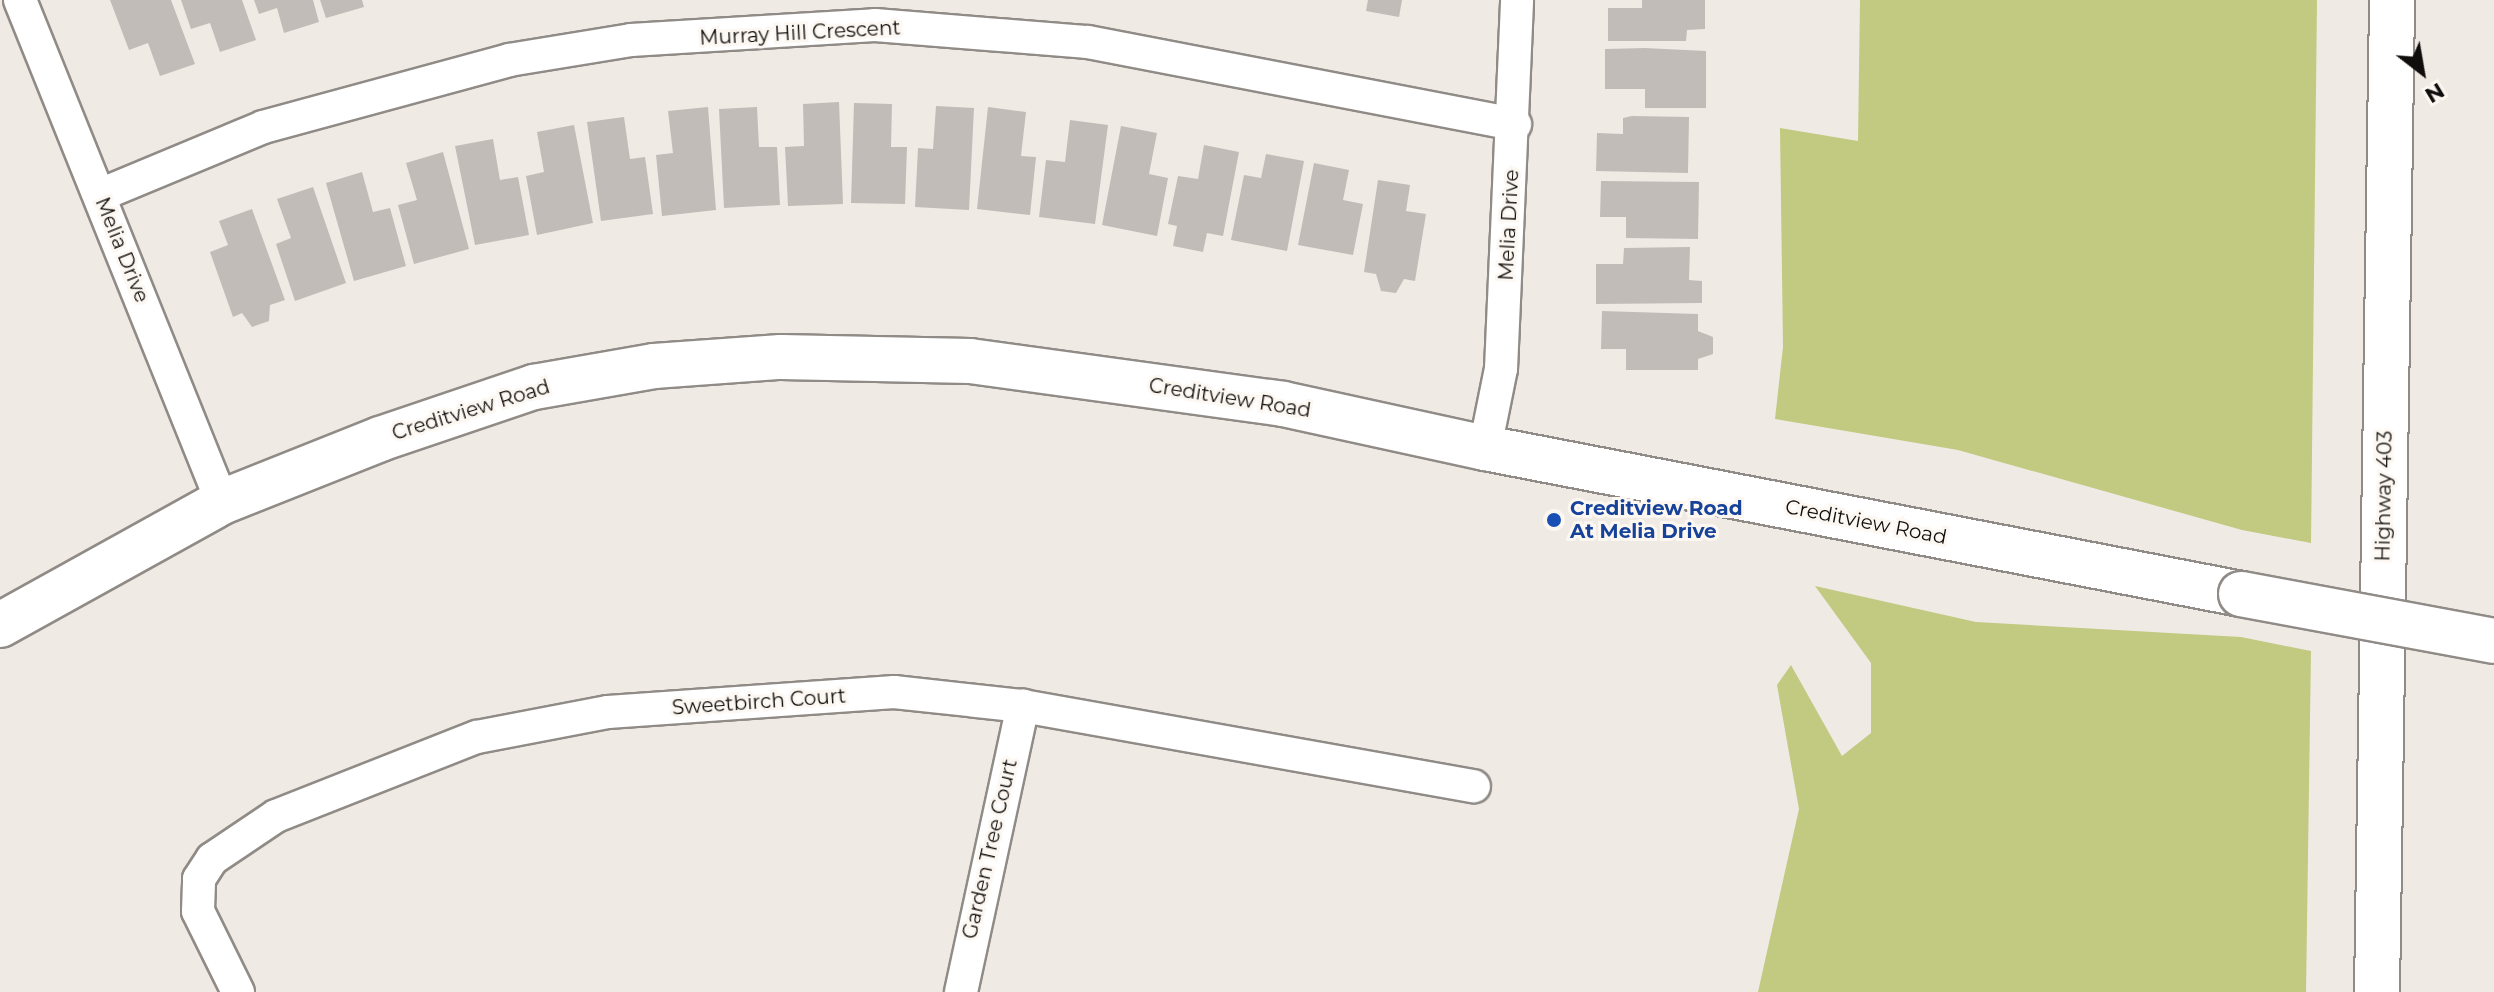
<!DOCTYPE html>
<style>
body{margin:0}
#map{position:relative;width:2494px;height:992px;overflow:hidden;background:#f0eae5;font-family:Montserrat,sans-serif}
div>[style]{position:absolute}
.green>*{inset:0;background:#c2c980}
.building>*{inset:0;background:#c1bcb7}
.roads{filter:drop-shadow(2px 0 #908b86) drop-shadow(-2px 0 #908b86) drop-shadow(0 2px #908b86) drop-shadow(0 -2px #908b86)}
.minor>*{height:32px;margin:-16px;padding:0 16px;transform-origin:16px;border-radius:16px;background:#fff}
.secondary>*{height:44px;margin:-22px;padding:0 22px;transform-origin:22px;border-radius:22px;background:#fff}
.motorway>*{height:44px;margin:-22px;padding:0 22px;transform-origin:22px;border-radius:22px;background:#fff}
.bridges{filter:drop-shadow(2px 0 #908b86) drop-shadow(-2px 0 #908b86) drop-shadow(0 2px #908b86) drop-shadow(0 -2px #908b86)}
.secondary-bridge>*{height:44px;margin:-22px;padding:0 22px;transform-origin:22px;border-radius:22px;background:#fff}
.dots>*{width:22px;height:22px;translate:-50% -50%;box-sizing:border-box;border:4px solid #fdf7f2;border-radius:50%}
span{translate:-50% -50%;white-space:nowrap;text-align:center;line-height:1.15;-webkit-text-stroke:6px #fdf7f2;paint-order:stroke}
.street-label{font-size:20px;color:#100e0c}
.transit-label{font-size:20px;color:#164399;font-weight:700}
.left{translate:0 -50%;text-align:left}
.north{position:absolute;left:2382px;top:32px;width:80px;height:80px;-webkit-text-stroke:6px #fdf7f2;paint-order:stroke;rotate:149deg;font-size:22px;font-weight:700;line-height:32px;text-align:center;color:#100e0c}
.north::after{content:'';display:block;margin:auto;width:28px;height:36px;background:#100e0c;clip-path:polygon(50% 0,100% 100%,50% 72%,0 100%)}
</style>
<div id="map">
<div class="green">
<div style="clip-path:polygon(1860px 0,2317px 0,2311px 543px,2242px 530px,1958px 450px,1775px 419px,1783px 347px,1780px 128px,1858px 141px)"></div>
<div style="clip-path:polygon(1815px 586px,1976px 622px,2241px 637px,2311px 651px,2306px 992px,1758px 992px,1799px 809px,1777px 685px,1791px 665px,1842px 756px,1871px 733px,1871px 663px)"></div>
</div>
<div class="building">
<div style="clip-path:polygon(110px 0,171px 0,195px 64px,160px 76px,148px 43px,129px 50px)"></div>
<div style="clip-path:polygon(181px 0,242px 0,256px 40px,220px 52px,210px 23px,191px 29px)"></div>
<div style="clip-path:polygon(254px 0,313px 0,319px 22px,284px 33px,277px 8px,259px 14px)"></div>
<div style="clip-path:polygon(320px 0,362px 0,364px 7px,326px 18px)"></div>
<div style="clip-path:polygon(1368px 0,1402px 0,1399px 17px,1366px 11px)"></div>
<div style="clip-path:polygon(1642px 0,1705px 0,1705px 29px,1687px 30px,1686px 41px,1608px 41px,1608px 8px,1642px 8px)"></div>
<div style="clip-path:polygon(1645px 48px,1706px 51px,1706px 108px,1645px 108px,1645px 89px,1605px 89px,1605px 49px)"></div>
<div style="clip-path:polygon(839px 102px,843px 204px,788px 206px,785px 147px,804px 146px,803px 104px)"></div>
<div style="clip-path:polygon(854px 103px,892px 104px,891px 147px,907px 147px,905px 204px,851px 203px)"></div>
<div style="clip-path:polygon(936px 106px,974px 108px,969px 210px,915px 207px,918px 148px,933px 149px)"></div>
<div style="clip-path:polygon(708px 107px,716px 210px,662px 216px,656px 155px,673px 153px,668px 111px)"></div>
<div style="clip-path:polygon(757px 107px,759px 147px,777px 147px,780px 205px,724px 208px,719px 109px)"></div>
<div style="clip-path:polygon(988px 107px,1026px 112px,1021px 156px,1036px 157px,1030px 215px,977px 209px)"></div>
<div style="clip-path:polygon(1632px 116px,1689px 117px,1688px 173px,1596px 171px,1597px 133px,1623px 134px,1623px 118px)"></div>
<div style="clip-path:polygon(624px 117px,630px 159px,645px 157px,653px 214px,601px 221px,587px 122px)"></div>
<div style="clip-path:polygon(1070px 120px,1108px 125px,1095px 224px,1039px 217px,1046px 160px,1065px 162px)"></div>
<div style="clip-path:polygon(574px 125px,593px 223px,537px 235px,526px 176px,544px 172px,537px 132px)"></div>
<div style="clip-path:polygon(1121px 126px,1157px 133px,1149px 174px,1168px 178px,1157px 236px,1102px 225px)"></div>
<div style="clip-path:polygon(493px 139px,500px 180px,518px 177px,529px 235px,475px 245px,455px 146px)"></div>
<div style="clip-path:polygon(1204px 145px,1239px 152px,1223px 236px,1207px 233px,1203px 252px,1173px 246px,1177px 226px,1168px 224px,1178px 176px,1198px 179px)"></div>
<div style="clip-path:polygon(443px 152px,469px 249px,414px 264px,398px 205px,417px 200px,406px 163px)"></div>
<div style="clip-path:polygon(1266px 154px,1304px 161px,1287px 251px,1231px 240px,1244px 175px,1261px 178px)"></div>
<div style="clip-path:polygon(1314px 163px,1349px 170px,1343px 200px,1363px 204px,1353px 255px,1298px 245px)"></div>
<div style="clip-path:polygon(362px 172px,373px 212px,390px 208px,406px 266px,354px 281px,326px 183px)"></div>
<div style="clip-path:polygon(1378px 180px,1410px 185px,1406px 211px,1426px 214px,1415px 281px,1404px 279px,1396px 293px,1381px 291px,1376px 274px,1364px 272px)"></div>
<div style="clip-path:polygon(1601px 181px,1699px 182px,1698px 239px,1626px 238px,1626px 217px,1600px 217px)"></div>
<div style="clip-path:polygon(313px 187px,346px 283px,295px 301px,276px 244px,291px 238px,277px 199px)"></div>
<div style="clip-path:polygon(252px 209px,285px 300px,270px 305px,269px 321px,252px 327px,242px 313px,233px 317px,210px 252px,228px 245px,219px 221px)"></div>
<div style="clip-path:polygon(1690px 247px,1689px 280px,1702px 281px,1702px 303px,1596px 304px,1596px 264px,1623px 264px,1624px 248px)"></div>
<div style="clip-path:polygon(1602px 311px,1698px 314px,1698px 331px,1713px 337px,1713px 354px,1698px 359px,1698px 370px,1626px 370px,1626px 349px,1601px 349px)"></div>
</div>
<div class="roads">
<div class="minor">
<div style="left:20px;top:0;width:541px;rotate:68.08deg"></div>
<div style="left:100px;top:195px;width:177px;rotate:-22.6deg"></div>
<div style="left:263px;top:127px;width:255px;rotate:-15.2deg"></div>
<div style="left:509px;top:60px;width:124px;rotate:-9.3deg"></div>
<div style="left:631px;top:40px;width:244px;rotate:-3.5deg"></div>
<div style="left:875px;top:25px;width:214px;rotate:4.6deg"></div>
<div style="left:1088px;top:42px;width:435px;rotate:10.9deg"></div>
<div style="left:1485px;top:448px;width:81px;rotate:-78.6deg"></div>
<div style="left:1501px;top:369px;width:369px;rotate:-87.5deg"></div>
<div style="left:238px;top:992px;width:90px;rotate:-116.3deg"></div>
<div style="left:198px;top:911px;width:32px;rotate:-88deg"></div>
<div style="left:199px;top:879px;width:24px;rotate:-57deg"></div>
<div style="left:212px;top:859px;width:77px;rotate:-33.9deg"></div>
<div style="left:276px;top:816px;width:216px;rotate:-21.5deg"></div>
<div style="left:477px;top:737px;width:133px;rotate:-10.8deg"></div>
<div style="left:608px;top:712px;width:287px;rotate:-4deg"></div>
<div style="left:894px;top:692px;width:130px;rotate:6.2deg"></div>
<div style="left:1023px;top:706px;width:458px;rotate:10.1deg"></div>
<div style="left:961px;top:992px;width:293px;rotate:-77.8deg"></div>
</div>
<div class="secondary">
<div style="left:0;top:625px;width:254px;rotate:-29deg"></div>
<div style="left:222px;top:502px;width:170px;rotate:-21.7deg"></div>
<div style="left:380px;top:439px;width:163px;rotate:-18.7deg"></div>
<div style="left:534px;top:387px;width:122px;rotate:-9.9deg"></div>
<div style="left:654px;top:366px;width:127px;rotate:-4.1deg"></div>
<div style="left:781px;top:357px;width:189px;rotate:1.2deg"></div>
<div style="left:970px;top:361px;width:316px;rotate:7.8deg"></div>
<div style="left:1283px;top:404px;width:207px;rotate:12.3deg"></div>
<div style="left:1485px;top:448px;width:770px;rotate:10.93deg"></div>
</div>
<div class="motorway">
<div style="left:2377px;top:992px;width:992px;rotate:-89.13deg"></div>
</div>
</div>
<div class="bridges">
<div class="secondary-bridge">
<div style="left:2241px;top:594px;width:257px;rotate:10.5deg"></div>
</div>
</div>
<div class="dots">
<div style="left:1554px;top:520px;background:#1a4fb4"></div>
</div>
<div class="street-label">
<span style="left:800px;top:33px;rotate:-3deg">Murray Hill Crescent</span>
<span style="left:1509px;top:225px;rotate:-87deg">Melia Drive</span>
<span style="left:122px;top:250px;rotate:68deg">Melia Drive</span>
<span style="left:1230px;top:398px;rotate:9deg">Creditview Road</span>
<span style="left:471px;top:410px;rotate:-17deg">Creditview Road</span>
<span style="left:2384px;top:496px;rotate:-89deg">Highway 403</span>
<span style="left:1866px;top:522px;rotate:11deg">Creditview Road</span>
<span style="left:759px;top:702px;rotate:-4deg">Sweetbirch Court</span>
<span style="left:990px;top:849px;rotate:-77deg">Garden Tree Court</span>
</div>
<div class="transit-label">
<span class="left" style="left:1570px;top:520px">Creditview Road<br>At Melia Drive</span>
</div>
<div class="north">N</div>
</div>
